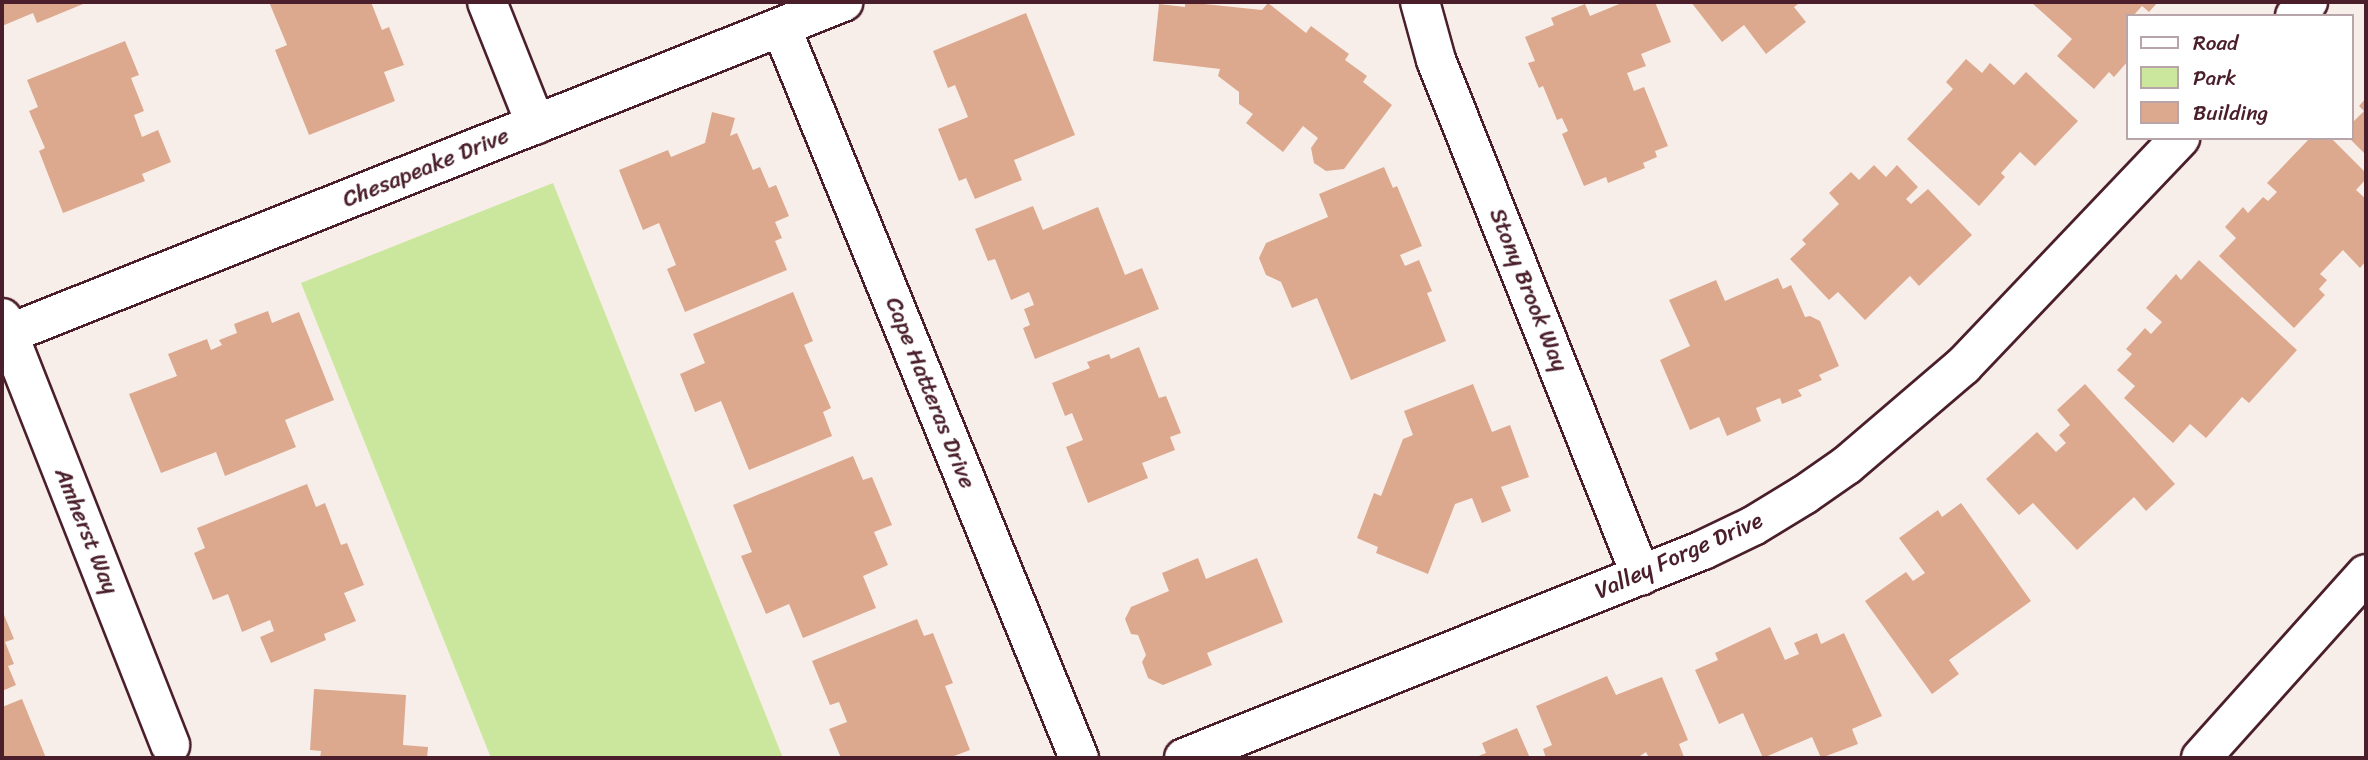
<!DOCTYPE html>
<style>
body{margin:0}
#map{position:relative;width:2368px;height:760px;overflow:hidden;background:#f8eee9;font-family:Sriracha,sans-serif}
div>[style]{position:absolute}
.green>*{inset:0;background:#cbe79e}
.building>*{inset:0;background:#dca98f}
.roads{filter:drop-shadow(2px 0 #4a1f2b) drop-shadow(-2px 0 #4a1f2b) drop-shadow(0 2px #4a1f2b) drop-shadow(0 -2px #4a1f2b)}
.minor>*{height:38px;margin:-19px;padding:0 19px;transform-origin:19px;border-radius:19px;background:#fff}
.major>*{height:38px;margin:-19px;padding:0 19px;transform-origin:19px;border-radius:19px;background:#fff}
span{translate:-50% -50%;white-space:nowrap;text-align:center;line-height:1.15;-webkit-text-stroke:5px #fff;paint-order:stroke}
.street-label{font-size:23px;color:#4a1f2b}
.frame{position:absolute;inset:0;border:4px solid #4a1f2b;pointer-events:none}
.legend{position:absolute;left:2126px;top:14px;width:228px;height:126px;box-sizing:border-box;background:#fff;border:2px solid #b7a5aa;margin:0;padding:9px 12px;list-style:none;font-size:21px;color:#4a1f2b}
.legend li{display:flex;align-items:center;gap:14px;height:35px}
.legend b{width:35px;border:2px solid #b7a5aa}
</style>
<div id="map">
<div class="green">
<div style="clip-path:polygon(553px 183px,783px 758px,491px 758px,301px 283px)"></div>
</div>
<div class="building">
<div style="clip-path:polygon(2px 2px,88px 2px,37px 23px,33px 13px,2px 26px)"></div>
<div style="clip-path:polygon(269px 2px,371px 2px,382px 30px,389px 27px,404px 65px,384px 72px,395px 101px,309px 135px,275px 50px,287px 45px)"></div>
<div style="clip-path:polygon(1185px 2px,1262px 10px,1268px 3px,1306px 33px,1311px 26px,1349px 54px,1345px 60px,1367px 76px,1363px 82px,1392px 105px,1344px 169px,1326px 171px,1314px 163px,1311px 148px,1318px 138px,1303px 126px,1283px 152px,1246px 123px,1253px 114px,1239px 104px,1239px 92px,1218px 76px,1220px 69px,1153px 61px,1159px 4px,1185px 7px)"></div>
<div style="clip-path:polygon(1624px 2px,1655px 2px,1671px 42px,1641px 54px,1646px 66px,1627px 73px,1634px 91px,1644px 87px,1668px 146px,1655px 151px,1657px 157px,1643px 163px,1645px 168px,1608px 183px,1606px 177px,1584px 186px,1562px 134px,1568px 131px,1562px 118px,1557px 120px,1543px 86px,1539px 88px,1528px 63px,1535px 61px,1525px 37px,1554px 25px,1551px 18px,1585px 4px,1590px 16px)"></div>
<div style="clip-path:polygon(1691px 2px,1801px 2px,1794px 7px,1806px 22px,1766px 54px,1744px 25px,1722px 42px)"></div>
<div style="clip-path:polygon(2031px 2px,2158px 2px,2149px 12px,2142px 6px,2133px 16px,2128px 16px,2128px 61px,2114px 77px,2109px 72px,2094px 89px,2057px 56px,2072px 39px)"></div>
<div style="clip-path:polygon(1026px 13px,1075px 135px,1014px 160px,1022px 180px,975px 199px,966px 178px,959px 181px,938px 129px,968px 117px,955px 85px,948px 88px,933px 51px)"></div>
<div style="clip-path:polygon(125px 41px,139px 75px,131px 78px,144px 111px,134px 115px,142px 137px,158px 130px,171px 162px,142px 174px,145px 181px,63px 213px,39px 151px,45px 148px,29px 111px,38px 107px,27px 80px)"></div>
<div style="clip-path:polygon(1966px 59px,1982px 73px,1990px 63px,2014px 85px,2026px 72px,2078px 121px,2035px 166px,2020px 152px,2001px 173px,2005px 177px,1979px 206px,1907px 139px,1953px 89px,1946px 82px)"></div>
<div style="clip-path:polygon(2366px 98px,2366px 155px,2349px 138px,2352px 138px,2352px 123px,2364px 111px,2359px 106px)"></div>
<div style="clip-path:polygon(712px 112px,735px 118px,730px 136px,737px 133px,753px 170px,760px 167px,769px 188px,776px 185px,789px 216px,775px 222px,782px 238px,775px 241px,787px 270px,685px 312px,667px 269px,676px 265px,659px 223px,643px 230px,619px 170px,668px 150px,671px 157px,705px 143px)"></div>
<div style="clip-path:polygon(2310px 138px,2331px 138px,2366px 173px,2366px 179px,2356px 190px,2366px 199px,2366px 261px,2360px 268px,2343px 250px,2320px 274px,2327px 280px,2319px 289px,2325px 295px,2294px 328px,2219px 256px,2236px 238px,2225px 227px,2243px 207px,2248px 213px,2263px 197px,2268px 201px,2277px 192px,2267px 183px)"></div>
<div style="clip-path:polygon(1874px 165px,1886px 177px,1897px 165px,1918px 187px,1906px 199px,1911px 204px,1928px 189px,1972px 235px,1919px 286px,1910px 276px,1865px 320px,1838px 292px,1829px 300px,1790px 259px,1806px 244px,1802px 240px,1839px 204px,1829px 193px,1851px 172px,1859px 180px)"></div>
<div style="clip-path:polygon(1384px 167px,1393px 188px,1397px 186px,1422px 246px,1400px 255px,1405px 266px,1419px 260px,1432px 291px,1427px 293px,1446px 341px,1351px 380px,1317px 298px,1292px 308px,1281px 282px,1266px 275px,1259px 258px,1266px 243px,1328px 217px,1319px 194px)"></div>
<div style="clip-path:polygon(1033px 206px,1043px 230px,1098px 207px,1125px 275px,1142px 268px,1159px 309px,1035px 359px,1023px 328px,1030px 325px,1024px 309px,1034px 305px,1029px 292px,1011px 300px,995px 259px,988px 261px,975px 229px)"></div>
<div style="clip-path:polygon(2199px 260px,2297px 350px,2249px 403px,2242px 397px,2206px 438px,2190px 424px,2173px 443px,2124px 398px,2135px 386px,2117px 370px,2132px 354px,2126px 349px,2145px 328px,2151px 334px,2162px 322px,2146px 308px,2176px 274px,2181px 280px)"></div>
<div style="clip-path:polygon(1778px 278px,1783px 289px,1791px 285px,1805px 317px,1810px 316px,1820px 321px,1839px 366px,1819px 375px,1822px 380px,1798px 390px,1802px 396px,1782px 404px,1780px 398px,1756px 408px,1761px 421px,1727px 436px,1719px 417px,1690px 430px,1660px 360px,1690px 346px,1669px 300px,1716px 280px,1725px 301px)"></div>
<div style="clip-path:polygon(793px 292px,813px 341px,804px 345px,831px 408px,823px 412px,832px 436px,749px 470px,721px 401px,695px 412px,680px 374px,705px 363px,693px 334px)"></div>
<div style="clip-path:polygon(268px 311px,272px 323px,299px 312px,334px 400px,285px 420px,296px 447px,225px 476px,216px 452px,161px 473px,129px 394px,177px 376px,168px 354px,207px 339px,211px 350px,222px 345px,219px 340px,237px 333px,234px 324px)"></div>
<div style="clip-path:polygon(1139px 347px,1159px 398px,1166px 396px,1181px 433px,1170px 437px,1175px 450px,1142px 463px,1148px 478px,1088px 503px,1066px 447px,1083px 440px,1072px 413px,1065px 416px,1052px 383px,1090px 368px,1087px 362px,1109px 354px,1111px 359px)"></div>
<div style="clip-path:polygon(1473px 384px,1492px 432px,1510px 425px,1529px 477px,1501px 487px,1511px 511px,1482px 523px,1472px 498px,1455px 504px,1428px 574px,1376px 553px,1378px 547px,1357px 538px,1374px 493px,1381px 496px,1403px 439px,1413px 435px,1404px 411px)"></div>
<div style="clip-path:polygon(2085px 384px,2175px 484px,2146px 511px,2134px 497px,2077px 550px,2033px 503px,2019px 515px,1986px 479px,2037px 432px,2056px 452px,2066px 443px,2059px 435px,2070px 425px,2057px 410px)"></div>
<div style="clip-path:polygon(853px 456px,863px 480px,872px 477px,892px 525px,874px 532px,888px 565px,863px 576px,876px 608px,803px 638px,789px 604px,766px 614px,741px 556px,752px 552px,733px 505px)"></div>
<div style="clip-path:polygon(307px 484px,316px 507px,325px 503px,341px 545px,347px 543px,364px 585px,344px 593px,356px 621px,324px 634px,326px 640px,271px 663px,260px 637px,274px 631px,270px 620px,242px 632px,228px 594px,213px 600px,194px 553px,205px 548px,197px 528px)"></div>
<div style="clip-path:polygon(1961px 503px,2031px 601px,1949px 660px,1959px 674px,1932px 694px,1865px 601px,1906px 572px,1913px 581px,1925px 573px,1899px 538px,1938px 510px,1942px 517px)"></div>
<div style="clip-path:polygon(1198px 558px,1206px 579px,1257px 558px,1283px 622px,1207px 653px,1212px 665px,1163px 685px,1148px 678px,1142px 662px,1146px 655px,1138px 635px,1131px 634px,1125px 619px,1131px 607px,1169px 591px,1162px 573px)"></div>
<div style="clip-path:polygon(2px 610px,14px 639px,5px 642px,14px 664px,8px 666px,16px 685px,2px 691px)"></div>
<div style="clip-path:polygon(917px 619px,924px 636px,933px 633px,953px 683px,945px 686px,970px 750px,949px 758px,841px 758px,829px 729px,847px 722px,839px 702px,830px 705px,812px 661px)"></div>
<div style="clip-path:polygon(1770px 627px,1785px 660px,1799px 654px,1794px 643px,1817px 633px,1821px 644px,1844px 633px,1882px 716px,1852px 729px,1858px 744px,1821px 758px,1812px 737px,1763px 758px,1743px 713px,1719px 724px,1695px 670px,1718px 660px,1715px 653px)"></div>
<div style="clip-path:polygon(1607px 676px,1616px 695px,1662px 677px,1688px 740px,1679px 744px,1684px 757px,1649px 758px,1646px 752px,1637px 758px,1546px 758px,1543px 749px,1552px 745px,1536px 706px)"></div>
<div style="clip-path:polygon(314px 689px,406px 695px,403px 745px,428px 747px,427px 758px,320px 758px,321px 751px,310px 750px)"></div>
<div style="clip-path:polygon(22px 699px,46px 758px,2px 758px,2px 707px)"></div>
<div style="clip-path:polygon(1517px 728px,1530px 758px,1474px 758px,1486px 753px,1482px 743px)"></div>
</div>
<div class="roads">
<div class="minor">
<div style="left:487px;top:2px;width:132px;rotate:68.3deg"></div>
<div style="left:1420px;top:2px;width:60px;rotate:74.6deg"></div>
<div style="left:1436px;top:60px;width:555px;rotate:68.33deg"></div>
<div style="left:2295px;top:16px;width:19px;rotate:-47deg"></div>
<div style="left:781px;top:27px;width:789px;rotate:67.82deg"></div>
<div style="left:2px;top:318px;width:459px;rotate:68.5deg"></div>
<div style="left:8px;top:334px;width:899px;rotate:-21.68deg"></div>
<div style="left:1184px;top:758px;width:559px;rotate:-21.84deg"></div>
<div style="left:1703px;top:550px;width:55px;rotate:-25.6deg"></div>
<div style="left:1753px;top:526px;width:60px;rotate:-31.3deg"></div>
<div style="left:1804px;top:495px;width:52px;rotate:-34.9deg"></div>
<div style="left:1847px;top:465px;width:153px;rotate:-40.5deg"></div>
<div style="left:1963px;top:366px;width:315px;rotate:-46.4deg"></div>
</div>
<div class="major">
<div style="left:2201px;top:758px;width:247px;rotate:-48.1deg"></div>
</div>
</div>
<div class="street-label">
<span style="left:426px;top:168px;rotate:-22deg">Chesapeake Drive</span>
<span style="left:1528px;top:290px;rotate:68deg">Stony Brook Way</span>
<span style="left:930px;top:393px;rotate:68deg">Cape Hatteras Drive</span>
<span style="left:86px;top:531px;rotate:68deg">Amherst Way</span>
<span style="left:1679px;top:556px;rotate:-24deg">Valley Forge Drive</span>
</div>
<div class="frame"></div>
<ul class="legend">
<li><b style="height:9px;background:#fff"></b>Road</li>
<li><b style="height:19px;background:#cbe79e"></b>Park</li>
<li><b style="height:19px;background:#dca98f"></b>Building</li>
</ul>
</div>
